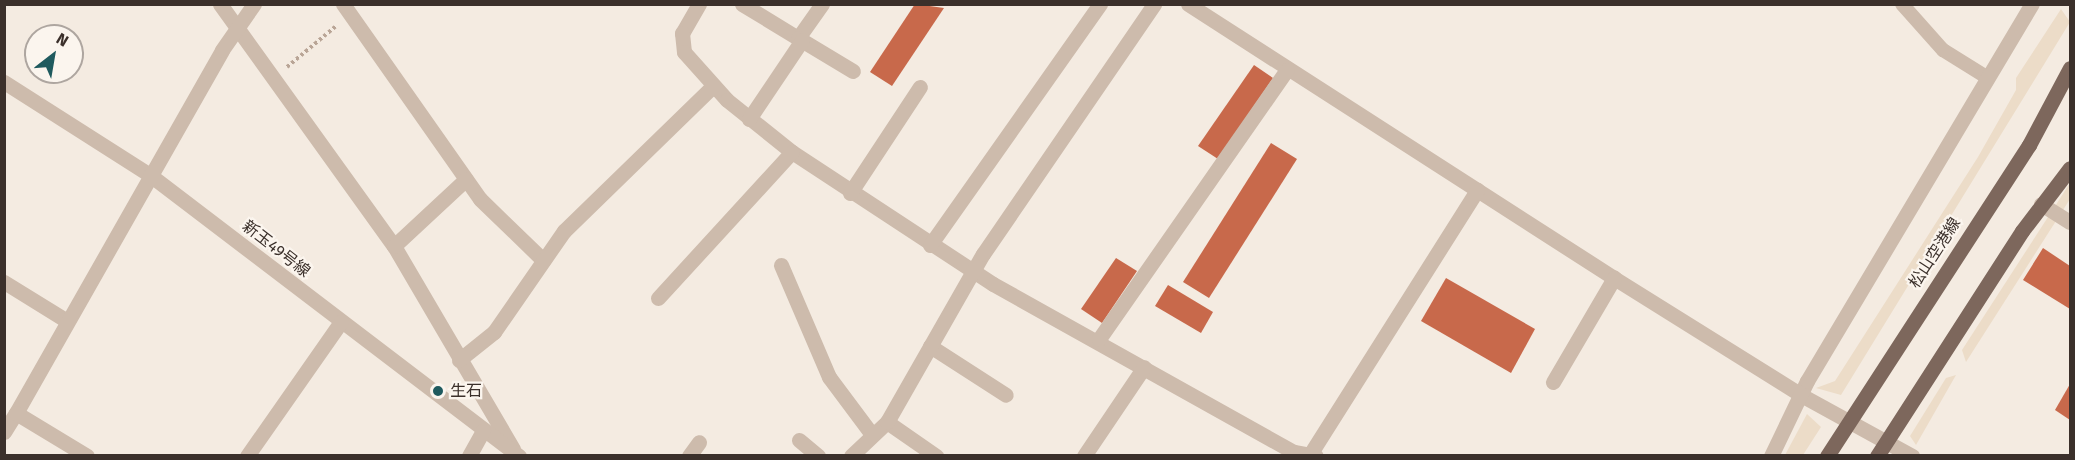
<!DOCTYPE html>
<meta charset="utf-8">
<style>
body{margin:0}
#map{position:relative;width:2075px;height:460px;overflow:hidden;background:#f4ebe1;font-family:"Fira Sans","Noto Sans JP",sans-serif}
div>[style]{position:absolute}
.plaza>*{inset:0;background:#ecdcc8}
.building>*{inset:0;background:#c8694b}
.path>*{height:4px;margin-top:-2px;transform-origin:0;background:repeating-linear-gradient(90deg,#b9a596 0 3px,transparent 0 6px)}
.lane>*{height:14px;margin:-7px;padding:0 7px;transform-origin:7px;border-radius:7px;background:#cdbbac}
.street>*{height:15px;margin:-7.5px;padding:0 7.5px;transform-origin:7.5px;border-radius:7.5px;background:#cdbbac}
.primary>*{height:15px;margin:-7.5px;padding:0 7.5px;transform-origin:7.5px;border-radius:7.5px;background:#7d675c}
.dots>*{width:16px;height:16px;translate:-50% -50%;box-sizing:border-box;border:3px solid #fbf5ee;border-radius:50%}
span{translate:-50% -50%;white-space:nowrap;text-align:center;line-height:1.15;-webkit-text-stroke:4.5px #fbf5ee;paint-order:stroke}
.street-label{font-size:16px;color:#3b302b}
.poi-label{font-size:16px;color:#3b302b}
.left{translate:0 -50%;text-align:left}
.frame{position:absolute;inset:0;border:6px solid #3b302b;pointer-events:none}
.north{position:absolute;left:24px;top:24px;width:60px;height:60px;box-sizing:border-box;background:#fbf5ee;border:2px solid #aea6a0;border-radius:50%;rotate:31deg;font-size:16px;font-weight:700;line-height:24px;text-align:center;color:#3b302b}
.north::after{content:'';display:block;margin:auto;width:21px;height:27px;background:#1f5a5e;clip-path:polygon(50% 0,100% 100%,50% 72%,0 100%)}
</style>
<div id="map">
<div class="plaza">
<div style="clip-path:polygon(2061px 9px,2070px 22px,1841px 395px,1816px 388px,1835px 381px,1978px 157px,2016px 90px,2016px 78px)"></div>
<div style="clip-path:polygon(2070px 183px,2070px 199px,1966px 362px,1962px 350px)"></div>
<div style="clip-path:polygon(1956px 375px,1916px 445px,1910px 436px,1946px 378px)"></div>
<div style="clip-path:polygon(1807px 414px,1821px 427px,1803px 455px,1785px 455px)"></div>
</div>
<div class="building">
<div style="clip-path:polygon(915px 4px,944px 8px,892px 86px,870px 72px)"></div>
<div style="clip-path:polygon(1254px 65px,1273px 78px,1218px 159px,1198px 146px)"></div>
<div style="clip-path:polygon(1271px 143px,1297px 159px,1209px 298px,1183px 282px)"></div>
<div style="clip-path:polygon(2043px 248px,2070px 266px,2070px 309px,2023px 280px)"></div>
<div style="clip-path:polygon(1116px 258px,1137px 271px,1102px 323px,1081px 309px)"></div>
<div style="clip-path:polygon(1446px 278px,1535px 329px,1511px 373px,1421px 321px)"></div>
<div style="clip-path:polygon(1168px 285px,1213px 312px,1201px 333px,1155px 306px)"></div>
<div style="clip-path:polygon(2070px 384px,2070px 420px,2055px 410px)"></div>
</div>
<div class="path">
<div style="left:287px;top:67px;width:64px;rotate:-39.9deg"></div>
</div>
<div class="lane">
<div style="left:1902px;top:4px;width:62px;rotate:48.3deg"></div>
<div style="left:1943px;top:50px;width:53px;rotate:31.9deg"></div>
</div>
<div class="street">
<div style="left:220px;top:4px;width:298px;rotate:54.3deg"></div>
<div style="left:394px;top:246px;width:235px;rotate:59.6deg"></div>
<div style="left:343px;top:4px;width:238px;rotate:54.9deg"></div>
<div style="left:480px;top:199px;width:88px;rotate:44.1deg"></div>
<div style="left:699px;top:4px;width:34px;rotate:120deg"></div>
<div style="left:682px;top:33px;width:19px;rotate:84deg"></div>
<div style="left:684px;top:52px;width:64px;rotate:48.1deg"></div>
<div style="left:727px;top:100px;width:83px;rotate:38.7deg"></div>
<div style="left:792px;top:152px;width:240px;rotate:33.3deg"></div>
<div style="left:993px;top:284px;width:345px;rotate:29.2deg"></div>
<div style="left:1294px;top:452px;width:22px;rotate:10deg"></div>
<div style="left:742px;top:4px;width:66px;rotate:31.3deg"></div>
<div style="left:798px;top:38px;width:42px;rotate:-54.8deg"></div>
<div style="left:1188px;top:4px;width:507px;rotate:32.75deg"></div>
<div style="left:1614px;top:278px;width:221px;rotate:32deg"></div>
<div style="left:1801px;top:395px;width:127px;rotate:28.8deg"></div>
<div style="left:798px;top:38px;width:64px;rotate:31deg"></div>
<div style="left:4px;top:82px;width:173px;rotate:32.5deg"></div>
<div style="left:150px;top:175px;width:464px;rotate:37.3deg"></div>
<div style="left:749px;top:119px;width:95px;rotate:-56.1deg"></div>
<div style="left:850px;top:193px;width:127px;rotate:-56.6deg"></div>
<div style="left:2041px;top:204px;width:34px;rotate:32deg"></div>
<div style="left:930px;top:245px;width:295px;rotate:-54.8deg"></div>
<div style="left:394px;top:246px;width:98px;rotate:-42.9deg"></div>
<div style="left:781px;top:265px;width:122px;rotate:66.8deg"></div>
<div style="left:829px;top:377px;width:69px;rotate:53.3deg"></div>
<div style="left:4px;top:282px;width:74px;rotate:31.8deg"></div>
<div style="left:658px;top:298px;width:198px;rotate:-47.5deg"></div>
<div style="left:1099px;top:339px;width:328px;rotate:-55.1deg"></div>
<div style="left:930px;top:346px;width:90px;rotate:32.8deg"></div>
<div style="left:459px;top:360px;width:45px;rotate:-38.7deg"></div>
<div style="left:494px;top:332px;width:123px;rotate:-55.3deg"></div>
<div style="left:564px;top:231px;width:208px;rotate:-44.2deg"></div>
<div style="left:1553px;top:382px;width:121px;rotate:-59.6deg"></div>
<div style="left:16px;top:413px;width:417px;rotate:-60.4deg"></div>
<div style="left:222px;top:50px;width:56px;rotate:-55.2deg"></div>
<div style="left:887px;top:422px;width:60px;rotate:34.8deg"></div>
<div style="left:4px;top:432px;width:22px;rotate:-58deg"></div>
<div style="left:16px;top:413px;width:83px;rotate:31.2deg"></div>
<div style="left:799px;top:440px;width:25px;rotate:40deg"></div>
<div style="left:247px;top:456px;width:164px;rotate:-55deg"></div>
<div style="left:469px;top:456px;width:29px;rotate:-61deg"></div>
<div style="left:689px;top:456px;width:17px;rotate:-54deg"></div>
<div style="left:851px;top:456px;width:50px;rotate:-43.4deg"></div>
<div style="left:887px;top:422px;width:193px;rotate:-60.3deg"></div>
<div style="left:983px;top:254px;width:303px;rotate:-55.6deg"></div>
<div style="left:1084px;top:456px;width:107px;rotate:-56deg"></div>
<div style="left:1309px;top:456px;width:315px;rotate:-57.7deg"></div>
<div style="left:1771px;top:456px;width:83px;rotate:-64.4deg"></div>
<div style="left:1807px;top:381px;width:439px;rotate:-59.2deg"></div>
</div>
<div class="primary">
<div style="left:1827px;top:456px;width:371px;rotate:-57deg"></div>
<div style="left:2029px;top:145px;width:87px;rotate:-62deg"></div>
<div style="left:1877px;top:456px;width:268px;rotate:-57.2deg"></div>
<div style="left:2022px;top:231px;width:79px;rotate:-52.7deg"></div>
</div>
<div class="dots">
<div style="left:438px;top:391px;background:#1f5a5e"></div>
</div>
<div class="street-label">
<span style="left:276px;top:249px;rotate:38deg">新玉49号線</span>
<span style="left:1935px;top:253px;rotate:-57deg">松山空港線</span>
</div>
<div class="poi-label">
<span class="left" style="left:450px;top:391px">生石</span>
</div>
<div class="frame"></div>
<div class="north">N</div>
</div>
